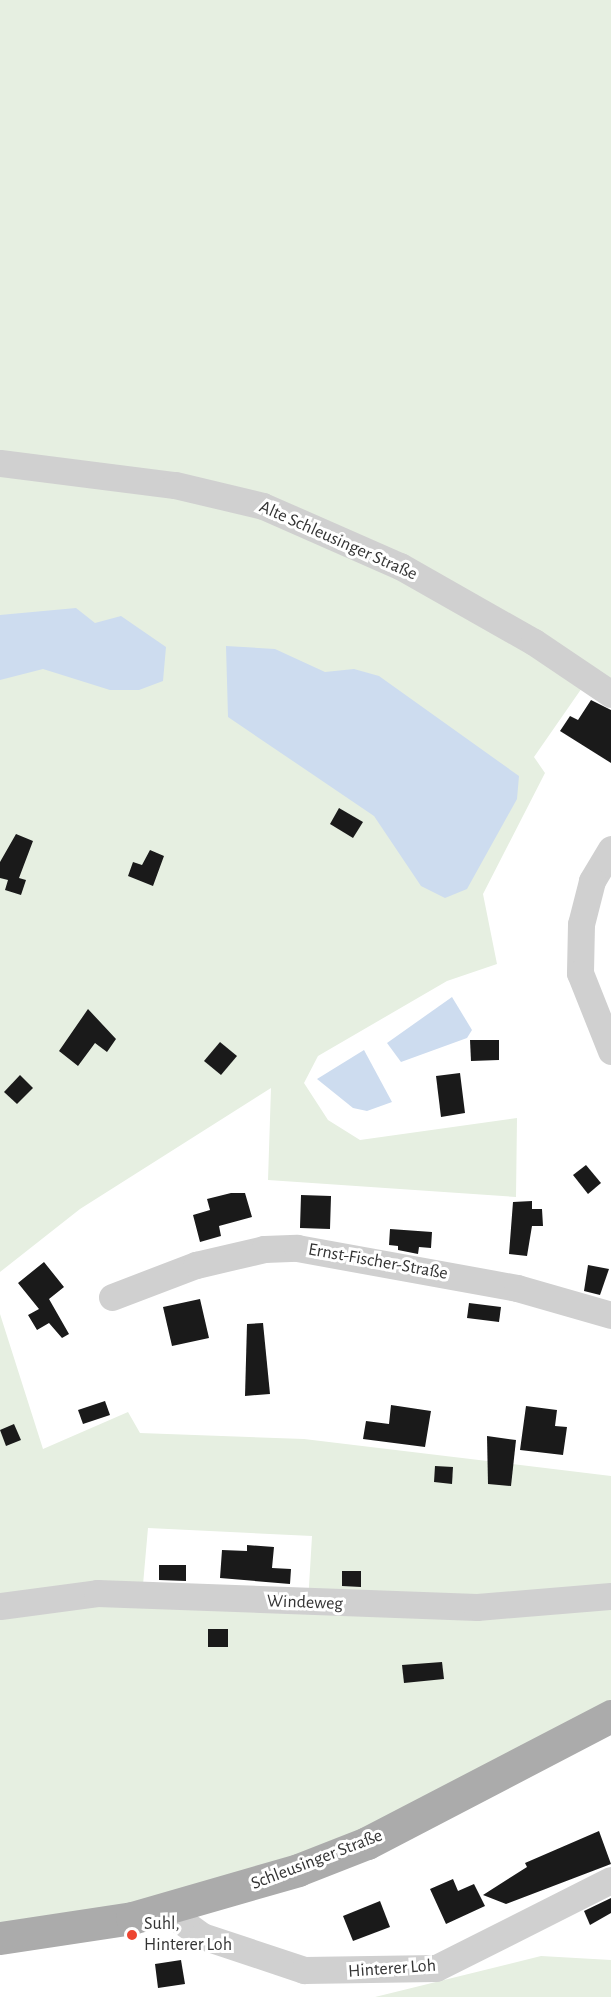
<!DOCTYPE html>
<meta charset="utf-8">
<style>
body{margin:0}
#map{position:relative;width:611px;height:1997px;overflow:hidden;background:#fff;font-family:"Alegreya Sans",sans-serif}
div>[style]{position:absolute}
.green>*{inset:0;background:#e6efe1}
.water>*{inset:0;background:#cddcef}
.building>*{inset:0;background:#1a1a1a}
.minor>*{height:27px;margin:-13.5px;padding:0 13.5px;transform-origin:13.5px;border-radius:13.5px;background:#d0d0d0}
.major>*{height:33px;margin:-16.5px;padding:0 16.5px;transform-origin:16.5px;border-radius:16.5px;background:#ababab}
.dots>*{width:16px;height:16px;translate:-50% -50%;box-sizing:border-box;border:3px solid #fff;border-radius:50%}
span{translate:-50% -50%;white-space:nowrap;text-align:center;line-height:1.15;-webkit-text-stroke:6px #fff;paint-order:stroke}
.street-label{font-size:18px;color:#333}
.poi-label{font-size:18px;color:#333}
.left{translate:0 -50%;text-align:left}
</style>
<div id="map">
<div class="green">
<div style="clip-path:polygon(0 0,611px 0,611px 694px,584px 685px,534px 757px,545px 773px,483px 894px,497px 964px,447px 981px,318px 1056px,304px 1083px,328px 1120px,360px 1140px,517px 1118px,516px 1197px,268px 1180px,271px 1088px,80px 1209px,0 1272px)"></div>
<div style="clip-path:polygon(evenodd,0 1314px,43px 1449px,128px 1412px,140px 1433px,304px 1439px,611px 1476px,611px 1716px,367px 1843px,0 1938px,0 1314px,148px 1528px,312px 1536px,308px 1603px,142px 1596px,148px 1528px)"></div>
<div style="clip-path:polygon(541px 1956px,611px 1960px,611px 1997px,375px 1997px)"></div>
</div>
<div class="water">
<div style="clip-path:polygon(76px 608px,95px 623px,121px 616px,166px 647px,163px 681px,139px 690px,110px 690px,43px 669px,0 680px,0 615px)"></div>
<div style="clip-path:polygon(226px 646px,275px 649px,325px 672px,354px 669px,379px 676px,519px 776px,517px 799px,467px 889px,445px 898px,421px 886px,374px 816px,228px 717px)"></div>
<div style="clip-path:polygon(452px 997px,472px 1030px,467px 1038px,401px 1062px,387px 1043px)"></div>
<div style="clip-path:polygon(364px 1050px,392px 1102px,367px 1111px,353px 1108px,317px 1079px)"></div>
</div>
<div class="building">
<div style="clip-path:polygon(591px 700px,611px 710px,611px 763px,560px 731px,570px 716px,578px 720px)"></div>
<div style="clip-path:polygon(339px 808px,363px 822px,353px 838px,330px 824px)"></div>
<div style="clip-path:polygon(16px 834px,33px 841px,19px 878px,26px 880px,21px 895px,5px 890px,8px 880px,0 878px,0 862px)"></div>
<div style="clip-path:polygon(150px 850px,164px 856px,153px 886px,128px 876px,133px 862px,142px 865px)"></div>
<div style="clip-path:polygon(88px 1009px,116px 1039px,107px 1052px,95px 1043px,78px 1066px,59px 1051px)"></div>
<div style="clip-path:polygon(470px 1040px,499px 1040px,499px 1060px,471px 1061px)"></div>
<div style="clip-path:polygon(220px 1042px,237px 1056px,221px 1075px,204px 1061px)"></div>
<div style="clip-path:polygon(460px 1073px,465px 1113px,441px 1117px,436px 1076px)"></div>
<div style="clip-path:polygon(20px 1075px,33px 1088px,17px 1104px,4px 1092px)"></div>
<div style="clip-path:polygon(586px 1165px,601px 1183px,588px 1194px,573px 1175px)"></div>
<div style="clip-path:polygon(231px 1193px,245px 1193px,252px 1217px,219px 1226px,221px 1236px,200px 1242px,193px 1215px,210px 1210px,207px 1199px)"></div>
<div style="clip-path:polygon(301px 1195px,331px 1196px,330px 1229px,300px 1228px)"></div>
<div style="clip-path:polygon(532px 1201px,532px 1209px,542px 1209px,543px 1226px,532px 1226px,527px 1256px,509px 1254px,513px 1202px)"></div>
<div style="clip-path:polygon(390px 1229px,432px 1232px,431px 1248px,419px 1247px,418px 1254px,398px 1250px,398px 1246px,389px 1245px)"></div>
<div style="clip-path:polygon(44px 1262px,64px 1287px,49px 1299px,69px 1334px,62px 1338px,49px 1323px,37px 1330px,28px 1315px,39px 1309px,18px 1283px)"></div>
<div style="clip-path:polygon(588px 1265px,609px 1269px,600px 1295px,584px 1291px)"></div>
<div style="clip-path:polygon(200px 1299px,209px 1338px,172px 1346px,163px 1307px)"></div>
<div style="clip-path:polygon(469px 1303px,501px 1307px,499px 1322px,467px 1318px)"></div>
<div style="clip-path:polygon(263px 1323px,270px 1394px,245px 1396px,247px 1324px)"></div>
<div style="clip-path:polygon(105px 1401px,110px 1415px,83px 1424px,78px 1410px)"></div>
<div style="clip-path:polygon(391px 1405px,431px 1411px,425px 1447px,363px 1439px,366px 1421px,389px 1424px)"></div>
<div style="clip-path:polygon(526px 1406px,557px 1410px,555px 1426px,567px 1427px,563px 1455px,520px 1450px)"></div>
<div style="clip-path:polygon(14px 1424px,21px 1440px,6px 1446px,0 1430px)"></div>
<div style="clip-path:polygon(487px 1436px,516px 1440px,511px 1486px,488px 1484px)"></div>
<div style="clip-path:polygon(435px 1466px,453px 1467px,452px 1484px,434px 1482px)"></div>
<div style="clip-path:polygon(247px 1545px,274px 1547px,272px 1568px,291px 1569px,290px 1584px,220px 1578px,222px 1550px,247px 1551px)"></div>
<div style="clip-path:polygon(159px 1565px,186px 1565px,186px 1581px,159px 1580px)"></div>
<div style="clip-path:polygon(342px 1571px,361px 1571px,361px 1587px,342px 1586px)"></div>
<div style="clip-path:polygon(208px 1629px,228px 1629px,228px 1647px,208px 1647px)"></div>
<div style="clip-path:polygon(442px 1662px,444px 1679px,404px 1683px,402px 1665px)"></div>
<div style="clip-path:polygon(599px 1831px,611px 1864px,506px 1904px,483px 1895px,527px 1867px,525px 1863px)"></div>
<div style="clip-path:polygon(453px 1879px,458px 1891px,474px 1884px,485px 1906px,446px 1924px,430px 1889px)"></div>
<div style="clip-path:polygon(611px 1898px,611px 1913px,590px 1925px,584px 1911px)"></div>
<div style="clip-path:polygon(380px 1901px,390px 1927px,353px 1941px,343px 1916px)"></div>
<div style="clip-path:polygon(181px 1960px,185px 1984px,158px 1988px,155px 1964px)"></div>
</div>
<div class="minor">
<div style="left:0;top:463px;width:176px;rotate:7.2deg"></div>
<div style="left:175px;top:485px;width:90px;rotate:13.4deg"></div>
<div style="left:263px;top:506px;width:150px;rotate:23.7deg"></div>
<div style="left:400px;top:566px;width:154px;rotate:29.6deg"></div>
<div style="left:534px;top:642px;width:93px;rotate:34deg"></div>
<div style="left:611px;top:849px;width:37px;rotate:121deg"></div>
<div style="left:592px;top:881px;width:44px;rotate:104.3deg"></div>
<div style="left:581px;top:924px;width:49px;rotate:91.2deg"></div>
<div style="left:580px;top:973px;width:84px;rotate:68.3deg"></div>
<div style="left:112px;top:1297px;width:90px;rotate:-20.9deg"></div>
<div style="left:196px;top:1265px;width:70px;rotate:-13.2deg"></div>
<div style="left:264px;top:1249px;width:33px;rotate:-2deg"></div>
<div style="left:297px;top:1248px;width:224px;rotate:10.3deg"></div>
<div style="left:517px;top:1288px;width:98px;rotate:16deg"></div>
<div style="left:0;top:1606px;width:98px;rotate:-7.6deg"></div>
<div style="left:97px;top:1593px;width:380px;rotate:2.1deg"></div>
<div style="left:477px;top:1607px;width:134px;rotate:-4.7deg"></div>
<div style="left:166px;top:1910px;width:44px;rotate:35.8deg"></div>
<div style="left:202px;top:1936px;width:108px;rotate:18.4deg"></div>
<div style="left:304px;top:1970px;width:132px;rotate:-0.9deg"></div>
<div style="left:436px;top:1968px;width:196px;rotate:-26.7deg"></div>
</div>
<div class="major">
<div style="left:0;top:1938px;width:134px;rotate:-8.6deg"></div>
<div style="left:132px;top:1918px;width:173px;rotate:-16.1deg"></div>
<div style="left:298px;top:1870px;width:74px;rotate:-21.4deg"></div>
<div style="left:367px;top:1843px;width:275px;rotate:-27.5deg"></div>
</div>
<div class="dots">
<div style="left:132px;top:1935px;background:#ed4531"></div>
</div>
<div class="street-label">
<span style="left:338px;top:541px;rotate:24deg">Alte Schleusinger Straße</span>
<span style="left:378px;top:1262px;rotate:10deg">Ernst-Fischer-Straße</span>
<span style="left:305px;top:1603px;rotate:2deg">Windeweg</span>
<span style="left:317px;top:1860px;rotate:-21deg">Schleusinger Straße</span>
<span style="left:392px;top:1969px;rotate:-4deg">Hinterer Loh</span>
</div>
<div class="poi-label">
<span class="left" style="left:144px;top:1935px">Suhl,<br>Hinterer Loh</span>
</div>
</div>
